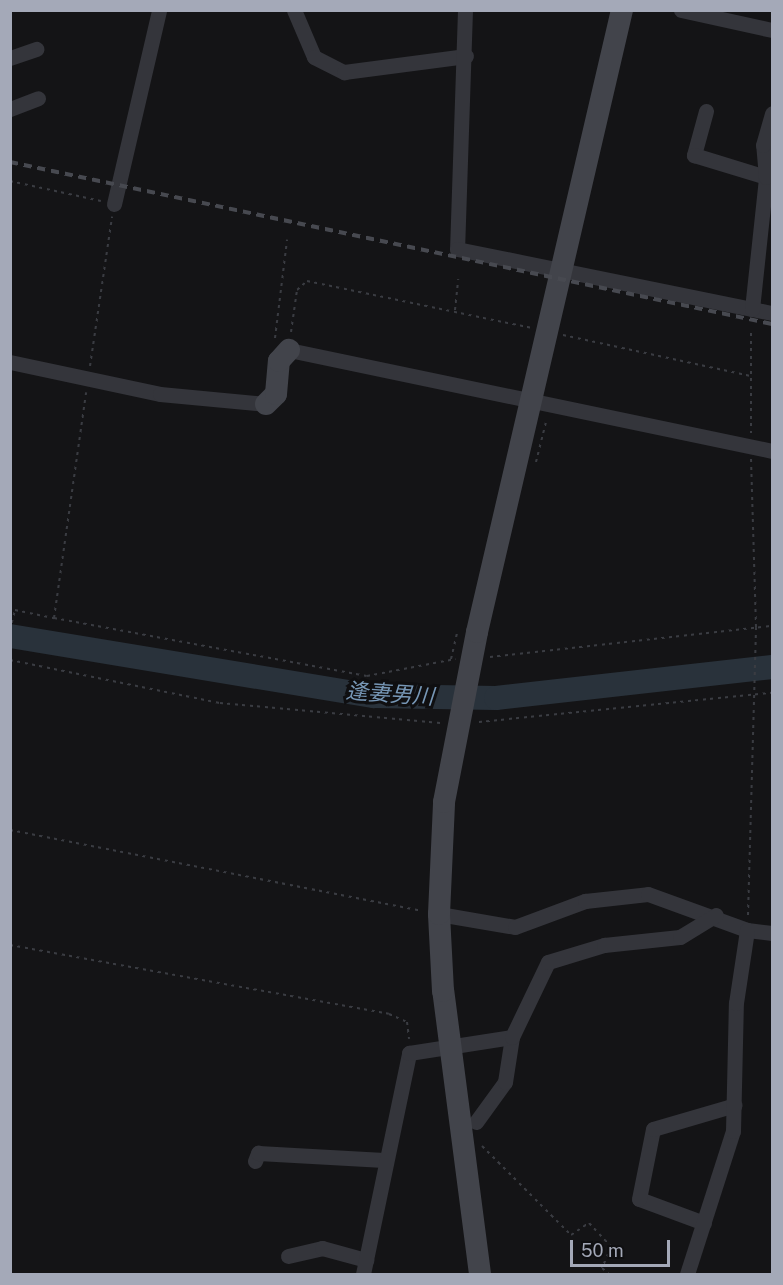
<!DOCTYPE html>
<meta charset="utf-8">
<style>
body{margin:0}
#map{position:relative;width:783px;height:1285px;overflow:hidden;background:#141416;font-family:"Public Sans","Noto Sans JP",sans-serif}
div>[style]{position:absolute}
.river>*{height:24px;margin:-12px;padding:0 12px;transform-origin:12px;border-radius:12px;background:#29323b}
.path>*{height:2px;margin-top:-1px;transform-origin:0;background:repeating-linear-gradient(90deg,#3a3c42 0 3px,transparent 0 7.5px)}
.street>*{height:15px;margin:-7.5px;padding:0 7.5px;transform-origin:7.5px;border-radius:7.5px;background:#34353b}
.secondary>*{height:22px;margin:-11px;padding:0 11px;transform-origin:11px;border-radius:11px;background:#42444b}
.rail>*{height:4px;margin-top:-2px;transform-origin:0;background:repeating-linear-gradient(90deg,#474950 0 8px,transparent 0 14px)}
span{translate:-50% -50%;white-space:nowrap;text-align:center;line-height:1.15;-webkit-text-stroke:6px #0f0f11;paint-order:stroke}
.water-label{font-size:22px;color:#7797b6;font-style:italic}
.frame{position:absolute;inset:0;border:12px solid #a4a9b8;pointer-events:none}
.scale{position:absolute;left:570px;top:1240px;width:100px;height:27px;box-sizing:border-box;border:3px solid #a4a9b8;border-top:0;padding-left:8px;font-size:18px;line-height:21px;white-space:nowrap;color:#a4a9b8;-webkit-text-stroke:4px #0f0f11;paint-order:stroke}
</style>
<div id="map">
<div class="river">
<div style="left:10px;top:636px;width:369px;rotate:9.4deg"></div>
<div style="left:374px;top:696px;width:122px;rotate:0.9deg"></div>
<div style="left:496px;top:698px;width:278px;rotate:-6.4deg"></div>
</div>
<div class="path">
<div style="left:10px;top:181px;width:93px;rotate:12.4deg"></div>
<div style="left:455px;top:310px;width:31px;rotate:-84deg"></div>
<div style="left:291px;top:332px;width:42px;rotate:-81.9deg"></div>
<div style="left:297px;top:290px;width:13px;rotate:-42deg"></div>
<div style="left:307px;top:281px;width:229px;rotate:11.8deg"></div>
<div style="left:751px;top:333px;width:100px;rotate:90deg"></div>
<div style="left:563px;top:335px;width:192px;rotate:12.3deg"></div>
<div style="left:275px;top:338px;width:99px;rotate:-83deg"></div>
<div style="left:90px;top:366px;width:151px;rotate:-81.6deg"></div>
<div style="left:536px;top:462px;width:45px;rotate:-76deg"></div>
<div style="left:54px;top:618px;width:318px;rotate:10.5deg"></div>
<div style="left:367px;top:676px;width:90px;rotate:-10.9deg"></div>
<div style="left:10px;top:630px;width:21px;rotate:-76deg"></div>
<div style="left:15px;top:610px;width:40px;rotate:12deg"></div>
<div style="left:54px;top:618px;width:228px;rotate:-81.9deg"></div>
<div style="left:490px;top:657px;width:284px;rotate:-6.3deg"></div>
<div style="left:451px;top:659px;width:28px;rotate:-77deg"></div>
<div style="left:10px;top:660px;width:214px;rotate:11.6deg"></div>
<div style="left:220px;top:703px;width:221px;rotate:5.2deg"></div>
<div style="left:479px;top:722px;width:294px;rotate:-5.7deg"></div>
<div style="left:10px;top:830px;width:419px;rotate:11.1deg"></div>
<div style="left:748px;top:915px;width:288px;rotate:-88.4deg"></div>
<div style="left:756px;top:627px;width:168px;rotate:-91.7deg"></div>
<div style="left:10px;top:945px;width:385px;rotate:10.3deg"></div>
<div style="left:389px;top:1014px;width:20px;rotate:24deg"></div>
<div style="left:407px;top:1022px;width:17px;rotate:83deg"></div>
<div style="left:482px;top:1146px;width:126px;rotate:45deg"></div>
<div style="left:571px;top:1235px;width:22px;rotate:-34deg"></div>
<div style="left:589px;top:1223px;width:33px;rotate:47deg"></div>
<div style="left:611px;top:1247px;width:23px;rotate:113deg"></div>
<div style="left:602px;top:1268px;width:9px;rotate:41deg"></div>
</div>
<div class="street">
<div style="left:294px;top:10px;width:51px;rotate:66.9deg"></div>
<div style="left:314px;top:57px;width:34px;rotate:27deg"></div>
<div style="left:344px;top:72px;width:123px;rotate:-7.5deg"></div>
<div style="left:465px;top:10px;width:239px;rotate:91.9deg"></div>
<div style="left:457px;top:249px;width:321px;rotate:11.5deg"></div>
<div style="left:681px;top:10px;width:93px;rotate:12.4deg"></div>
<div style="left:10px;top:58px;width:28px;rotate:-19deg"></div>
<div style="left:10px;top:109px;width:30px;rotate:-21deg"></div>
<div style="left:706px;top:111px;width:46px;rotate:105.3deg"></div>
<div style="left:694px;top:155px;width:75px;rotate:17deg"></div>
<div style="left:114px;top:204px;width:199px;rotate:-76.9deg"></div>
<div style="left:752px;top:309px;width:133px;rotate:-83.9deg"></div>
<div style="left:766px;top:177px;width:32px;rotate:-95deg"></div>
<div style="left:763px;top:145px;width:33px;rotate:-74deg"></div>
<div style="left:289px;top:350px;width:493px;rotate:11.8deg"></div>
<div style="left:10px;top:362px;width:153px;rotate:12deg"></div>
<div style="left:160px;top:394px;width:106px;rotate:5.4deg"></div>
<div style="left:439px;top:914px;width:77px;rotate:9.7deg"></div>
<div style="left:515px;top:927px;width:75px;rotate:-20.4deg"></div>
<div style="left:585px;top:901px;width:63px;rotate:-6.3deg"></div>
<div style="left:648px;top:894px;width:105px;rotate:20deg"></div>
<div style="left:747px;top:930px;width:25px;rotate:7deg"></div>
<div style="left:476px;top:1122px;width:49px;rotate:-54.1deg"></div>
<div style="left:505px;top:1082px;width:46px;rotate:-81.2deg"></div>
<div style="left:255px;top:1161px;width:9px;rotate:-69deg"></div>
<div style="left:258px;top:1153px;width:126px;rotate:3.2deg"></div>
<div style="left:704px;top:1223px;width:69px;rotate:-159.7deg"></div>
<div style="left:639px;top:1199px;width:71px;rotate:-78.7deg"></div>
<div style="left:653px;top:1129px;width:85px;rotate:-16.3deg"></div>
<div style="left:288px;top:1256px;width:35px;rotate:-13deg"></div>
<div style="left:322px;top:1248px;width:46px;rotate:15.3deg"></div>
<div style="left:363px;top:1274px;width:226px;rotate:-78.2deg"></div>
<div style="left:409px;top:1053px;width:104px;rotate:-8.8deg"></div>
<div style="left:512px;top:1037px;width:83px;rotate:-64.4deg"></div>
<div style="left:548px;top:962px;width:59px;rotate:-16.9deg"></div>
<div style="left:604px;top:945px;width:76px;rotate:-6deg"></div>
<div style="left:680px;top:937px;width:42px;rotate:-31.4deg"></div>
<div style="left:687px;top:1274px;width:150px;rotate:-72.2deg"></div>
<div style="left:733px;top:1131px;width:128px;rotate:-88.7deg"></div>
<div style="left:736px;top:1003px;width:74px;rotate:-81.4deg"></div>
</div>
<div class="secondary">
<div style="left:266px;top:404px;width:14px;rotate:-45deg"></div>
<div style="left:276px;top:394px;width:33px;rotate:-85deg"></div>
<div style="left:279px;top:361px;width:15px;rotate:-48deg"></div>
<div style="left:480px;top:1274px;width:285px;rotate:-97.4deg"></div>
<div style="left:443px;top:991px;width:77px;rotate:-93deg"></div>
<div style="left:439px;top:914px;width:112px;rotate:-87.4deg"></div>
<div style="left:444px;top:802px;width:173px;rotate:-79deg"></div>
<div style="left:477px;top:632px;width:639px;rotate:-76.88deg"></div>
</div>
<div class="rail">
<div style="left:10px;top:162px;width:779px;rotate:12deg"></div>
</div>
<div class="water-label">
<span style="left:390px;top:694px;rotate:4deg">逢妻男川</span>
</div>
<div class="frame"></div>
<div class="scale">50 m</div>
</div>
